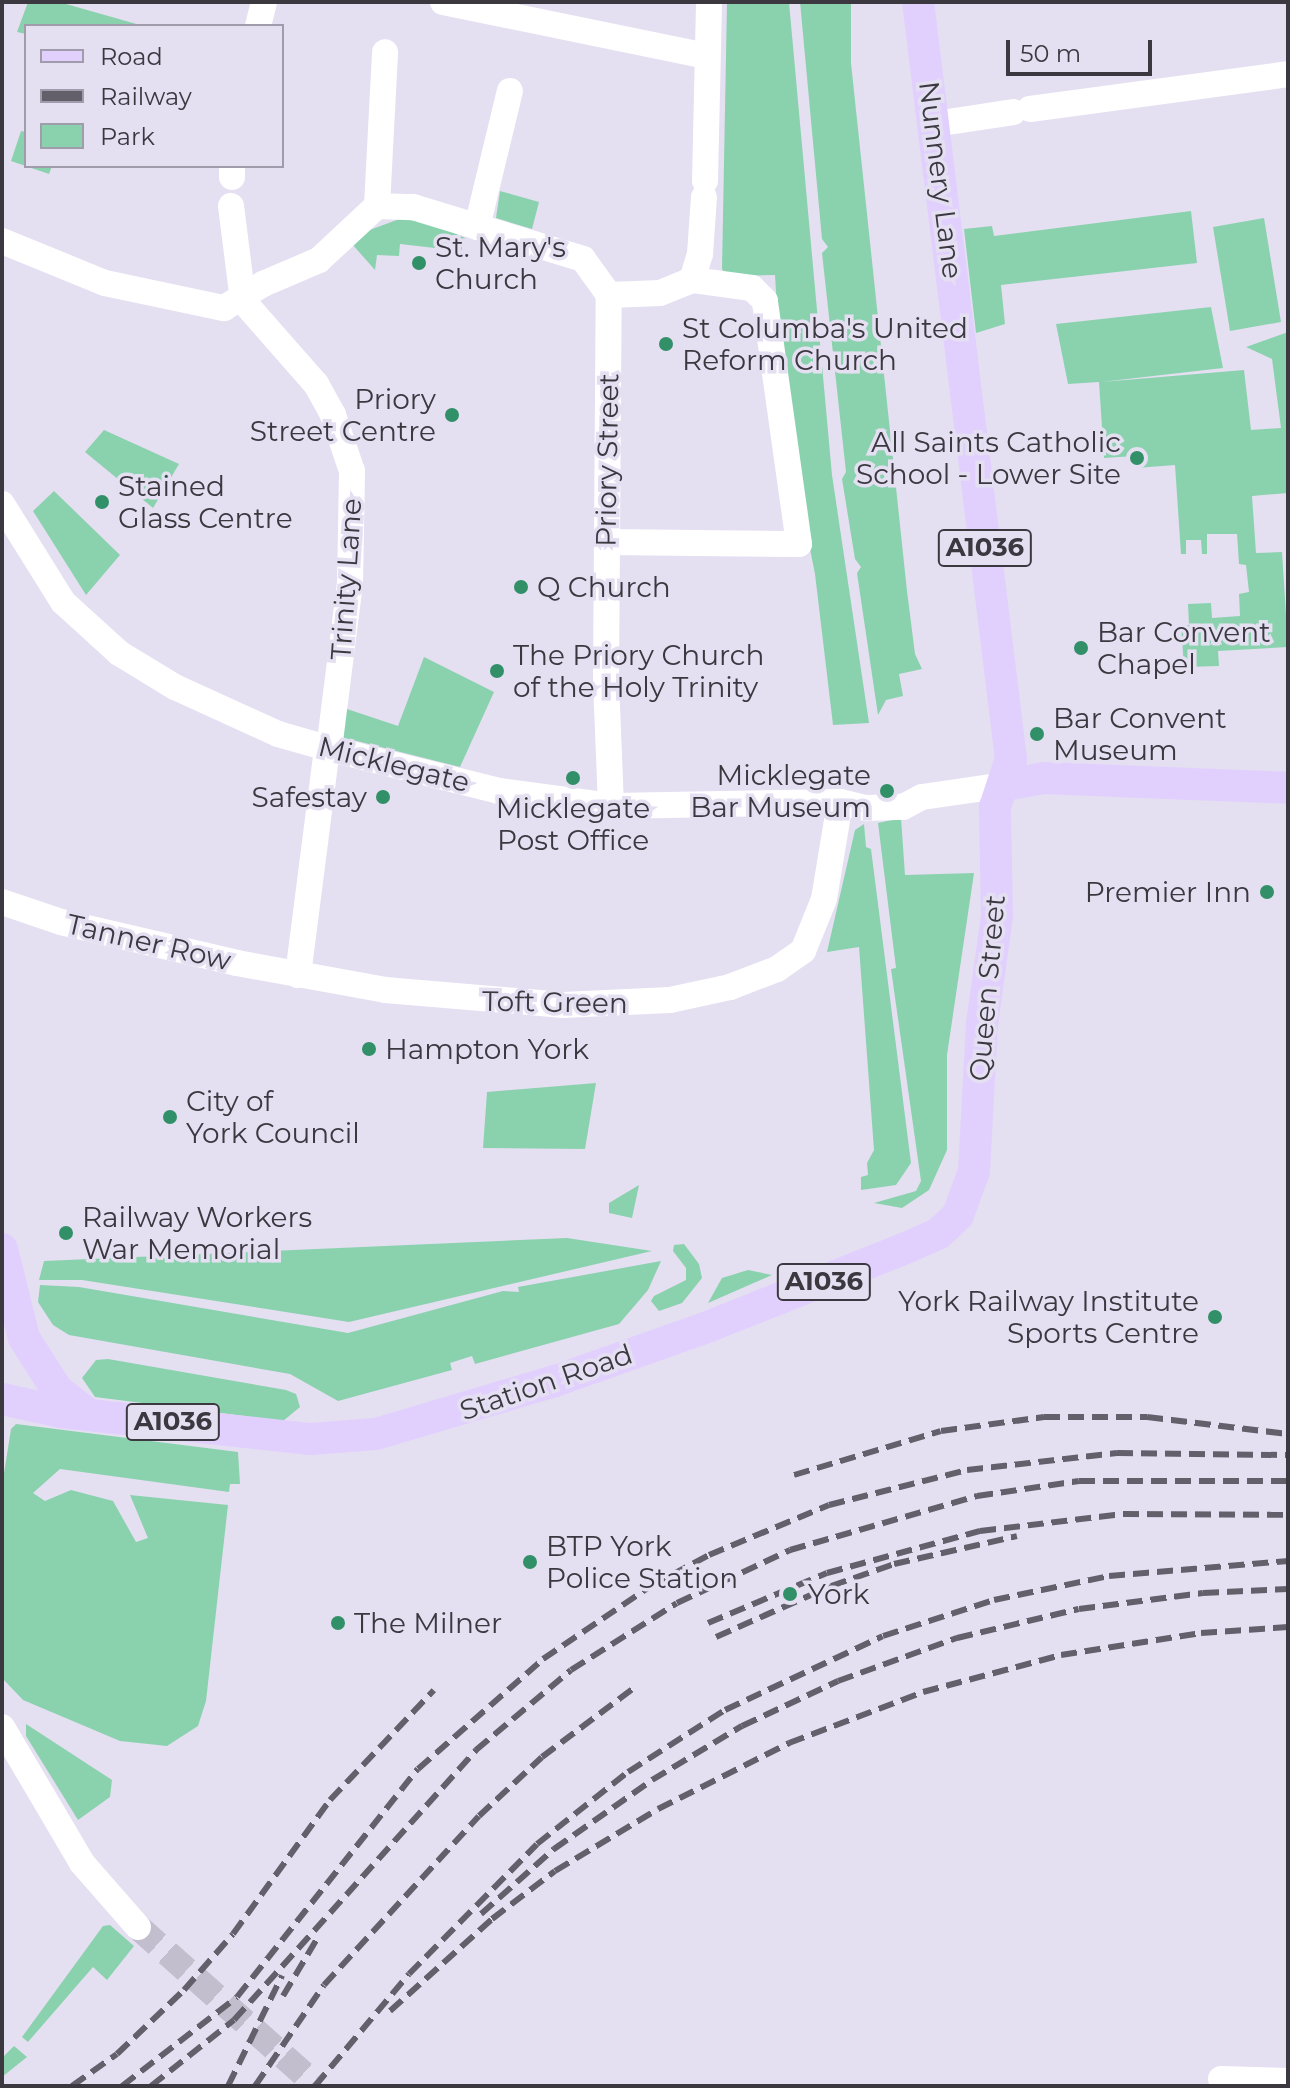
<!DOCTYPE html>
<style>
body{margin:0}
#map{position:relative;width:1290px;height:2088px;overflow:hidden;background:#e5dff2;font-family:Montserrat,sans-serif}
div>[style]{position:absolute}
.green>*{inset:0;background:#8ad2ae}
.minor-tunnel>*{height:26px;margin-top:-13px;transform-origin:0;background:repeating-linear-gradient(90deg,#c3bece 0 26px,transparent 0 39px)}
.minor>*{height:26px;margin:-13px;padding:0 13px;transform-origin:13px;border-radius:13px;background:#fff}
.major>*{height:32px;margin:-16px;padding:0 16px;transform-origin:16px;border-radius:16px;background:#e1d0fd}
.rail>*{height:6px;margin-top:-3px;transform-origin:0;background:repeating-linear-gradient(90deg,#64606b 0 16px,transparent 0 24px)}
.dots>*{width:22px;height:22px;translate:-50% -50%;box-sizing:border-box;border:4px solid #e5dff2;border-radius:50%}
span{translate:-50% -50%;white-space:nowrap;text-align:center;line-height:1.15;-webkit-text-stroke:7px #e5dff2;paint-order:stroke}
.shield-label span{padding:2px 6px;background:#e5dff2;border:2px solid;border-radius:6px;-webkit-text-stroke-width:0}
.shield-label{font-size:26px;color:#3b3840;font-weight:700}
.street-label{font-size:28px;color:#3b3840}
.poi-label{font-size:28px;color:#3b3840}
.left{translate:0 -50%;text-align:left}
.right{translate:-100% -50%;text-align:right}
.frame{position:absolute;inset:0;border:4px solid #3b3840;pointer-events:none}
.legend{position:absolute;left:24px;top:24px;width:260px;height:144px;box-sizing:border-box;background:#e5dff2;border:2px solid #a19cab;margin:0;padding:10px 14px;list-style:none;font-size:24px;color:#3b3840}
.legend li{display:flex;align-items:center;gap:16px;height:40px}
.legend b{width:40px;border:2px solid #a19cab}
.scale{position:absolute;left:1006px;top:40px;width:146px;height:36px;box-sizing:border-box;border:4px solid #3b3840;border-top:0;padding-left:10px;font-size:24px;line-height:28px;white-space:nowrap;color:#3b3840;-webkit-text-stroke:6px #e5dff2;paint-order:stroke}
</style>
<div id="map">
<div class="green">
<div style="clip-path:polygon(28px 2px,59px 2px,140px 25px,26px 26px,26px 34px,17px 32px)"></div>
<div style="clip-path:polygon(727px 2px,789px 2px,832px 475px,869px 723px,833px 725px,815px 574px,783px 413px,775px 275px,727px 276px,722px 269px)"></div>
<div style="clip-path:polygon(800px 2px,851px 2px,851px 63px,907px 591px,915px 654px,922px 669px,899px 674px,903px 696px,886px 700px,878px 715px,857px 573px,861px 567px,855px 559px,842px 479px,846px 472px,822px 253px,828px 247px,822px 239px)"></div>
<div style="clip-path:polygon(21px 131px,26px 132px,26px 166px,52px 166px,49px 174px,11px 161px)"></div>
<div style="clip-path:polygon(500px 191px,539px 202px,532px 229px,496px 218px)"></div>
<div style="clip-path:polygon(1191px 211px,1197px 263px,1001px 285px,1005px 324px,976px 333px,964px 229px,992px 226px,994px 236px)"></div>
<div style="clip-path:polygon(402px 218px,426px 220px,465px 238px,461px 251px,400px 244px,399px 256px,377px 255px,375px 270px,352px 244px,367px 231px)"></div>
<div style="clip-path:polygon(1264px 218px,1281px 322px,1230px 331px,1213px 227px)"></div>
<div style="clip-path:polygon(1211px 307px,1223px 368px,1101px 382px,1244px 370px,1251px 430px,1281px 428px,1272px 359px,1246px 347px,1288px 332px,1288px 493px,1252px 496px,1256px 553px,1282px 552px,1288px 647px,1218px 651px,1219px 666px,1184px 667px,1181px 625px,1189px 625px,1188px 604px,1211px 603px,1212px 618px,1240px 616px,1239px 594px,1249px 592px,1246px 565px,1239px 564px,1237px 534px,1207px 534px,1207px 554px,1202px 554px,1201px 540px,1186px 540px,1186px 554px,1181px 554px,1175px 465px,1136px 468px,1135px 456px,1104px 458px,1099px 382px,1068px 384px,1056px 324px)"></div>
<div style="clip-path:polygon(104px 430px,179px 464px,153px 508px,85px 452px)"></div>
<div style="clip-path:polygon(54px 491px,120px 555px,86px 595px,33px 511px)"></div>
<div style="clip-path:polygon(424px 657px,494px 692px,460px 767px,341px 737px,344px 708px,398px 726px)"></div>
<div style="clip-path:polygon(901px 818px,905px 875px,974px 873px,947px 1055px,947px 1150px,929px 1190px,902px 1208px,874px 1203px,916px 1191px,921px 1181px,891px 969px,896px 968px,878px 823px)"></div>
<div style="clip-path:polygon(864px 824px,866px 847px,871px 849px,911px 1163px,896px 1185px,861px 1190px,861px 1177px,868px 1175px,867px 1163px,874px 1150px,859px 947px,827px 952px,855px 830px)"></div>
<div style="clip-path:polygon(596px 1083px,585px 1149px,483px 1148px,487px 1092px)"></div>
<div style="clip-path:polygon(639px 1185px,632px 1218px,609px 1213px,609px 1203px)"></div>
<div style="clip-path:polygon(567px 1238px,652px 1251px,349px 1322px,82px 1280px,39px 1280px,44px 1261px)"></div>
<div style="clip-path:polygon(684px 1244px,699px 1264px,702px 1278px,682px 1303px,659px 1311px,651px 1301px,654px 1296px,686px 1280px,686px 1268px,673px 1251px,674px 1245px)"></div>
<div style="clip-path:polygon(661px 1261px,648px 1290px,619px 1324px,475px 1364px,472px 1356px,450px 1363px,452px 1370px,338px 1401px,290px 1374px,69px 1335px,53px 1325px,38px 1302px,40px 1285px,79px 1287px,348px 1333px,503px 1291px,519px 1292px,518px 1287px)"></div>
<div style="clip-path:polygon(748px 1270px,772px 1275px,708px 1303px,722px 1278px)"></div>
<div style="clip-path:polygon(108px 1359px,286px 1390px,296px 1394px,300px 1407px,283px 1421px,95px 1397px,82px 1378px,96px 1360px)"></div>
<div style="clip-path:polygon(16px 1424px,238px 1452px,240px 1484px,230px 1484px,229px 1492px,60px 1469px,33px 1493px,45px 1501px,71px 1490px,113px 1501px,136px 1542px,148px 1538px,130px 1495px,228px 1505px,206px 1701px,198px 1726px,167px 1746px,120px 1741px,23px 1700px,2px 1678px,2px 1486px,11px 1429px)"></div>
<div style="clip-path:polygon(26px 1724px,112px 1780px,110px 1797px,78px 1820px,26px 1736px)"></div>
<div style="clip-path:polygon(110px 1925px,134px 1946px,107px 1980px,93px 1967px,28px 2042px,22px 2037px,103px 1926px)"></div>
<div style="clip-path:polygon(14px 2046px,27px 2057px,2px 2077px,2px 2058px)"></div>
</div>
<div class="minor-tunnel">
<div style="left:138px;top:1927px;width:239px;rotate:41.6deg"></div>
</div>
<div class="minor">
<div style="left:443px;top:2px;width:269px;rotate:11.6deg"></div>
<div style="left:258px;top:26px;width:25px;rotate:-76deg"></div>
<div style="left:1030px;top:109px;width:260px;rotate:-7.7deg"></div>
<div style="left:935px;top:124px;width:79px;rotate:-8.7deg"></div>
<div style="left:232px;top:177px;width:11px;rotate:-90deg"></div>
<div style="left:705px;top:181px;width:179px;rotate:-88.7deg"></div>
<div style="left:231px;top:206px;width:96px;rotate:82.8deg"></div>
<div style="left:243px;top:301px;width:111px;rotate:48.7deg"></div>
<div style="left:316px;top:384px;width:35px;rotate:61deg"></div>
<div style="left:333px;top:415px;width:59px;rotate:71.3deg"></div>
<div style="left:352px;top:471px;width:112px;rotate:91deg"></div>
<div style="left:350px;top:583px;width:167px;rotate:97.2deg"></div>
<div style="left:377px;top:206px;width:154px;rotate:-87deg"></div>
<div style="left:477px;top:227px;width:140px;rotate:-76.4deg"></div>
<div style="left:2px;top:241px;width:111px;rotate:22.2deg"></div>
<div style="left:105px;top:283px;width:122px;rotate:11.9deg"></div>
<div style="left:224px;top:308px;width:46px;rotate:-31.6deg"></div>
<div style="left:263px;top:284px;width:61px;rotate:-23.2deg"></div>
<div style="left:319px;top:260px;width:79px;rotate:-43deg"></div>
<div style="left:377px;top:206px;width:36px;rotate:2deg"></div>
<div style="left:413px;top:207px;width:178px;rotate:17deg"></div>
<div style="left:583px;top:259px;width:44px;rotate:54.2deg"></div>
<div style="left:692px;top:280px;width:27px;rotate:-73deg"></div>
<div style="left:700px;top:254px;width:57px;rotate:-86deg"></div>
<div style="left:2px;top:504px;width:115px;rotate:58.1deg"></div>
<div style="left:63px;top:602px;width:76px;rotate:42.3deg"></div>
<div style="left:119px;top:653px;width:66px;rotate:31.3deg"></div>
<div style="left:175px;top:687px;width:113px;rotate:24.5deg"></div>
<div style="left:278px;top:734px;width:51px;rotate:15.9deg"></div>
<div style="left:327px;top:748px;width:177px;rotate:14deg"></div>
<div style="left:499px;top:791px;width:113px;rotate:7.6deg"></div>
<div style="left:611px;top:806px;width:229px;rotate:-1deg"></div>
<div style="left:840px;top:802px;width:28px;rotate:13deg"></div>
<div style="left:867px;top:808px;width:36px;rotate:-2deg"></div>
<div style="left:903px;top:807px;width:21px;rotate:-28deg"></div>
<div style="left:922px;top:797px;width:83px;rotate:-8.3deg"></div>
<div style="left:606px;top:542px;width:193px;rotate:0.6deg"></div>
<div style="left:799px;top:544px;width:245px;rotate:-98deg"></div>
<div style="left:765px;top:301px;width:18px;rotate:-135deg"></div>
<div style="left:752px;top:288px;width:61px;rotate:-172.4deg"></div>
<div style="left:611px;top:806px;width:125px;rotate:-92.3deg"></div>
<div style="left:606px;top:681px;width:386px;rotate:-89.6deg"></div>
<div style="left:609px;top:295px;width:51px;rotate:-2.2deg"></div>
<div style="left:660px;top:293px;width:35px;rotate:-22deg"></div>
<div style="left:2px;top:902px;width:62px;rotate:18.7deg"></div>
<div style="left:61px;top:922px;width:181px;rotate:13.1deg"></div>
<div style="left:237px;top:963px;width:150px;rotate:10.3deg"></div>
<div style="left:385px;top:990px;width:179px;rotate:4.8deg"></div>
<div style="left:563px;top:1005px;width:107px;rotate:-2.7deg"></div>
<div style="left:670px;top:1000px;width:61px;rotate:-12.2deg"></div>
<div style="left:730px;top:987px;width:50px;rotate:-21deg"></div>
<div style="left:777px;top:969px;width:32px;rotate:-35deg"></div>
<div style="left:803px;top:951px;width:56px;rotate:-68deg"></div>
<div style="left:824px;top:899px;width:98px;rotate:-80.6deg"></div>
<div style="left:298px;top:975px;width:229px;rotate:-82.7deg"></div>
<div style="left:2px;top:1727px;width:158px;rotate:59.5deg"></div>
<div style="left:82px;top:1863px;width:85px;rotate:48.8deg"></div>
<div style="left:1221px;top:2079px;width:67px;rotate:1.7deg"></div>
</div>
<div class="major">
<div style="left:1004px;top:785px;width:41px;rotate:-9.9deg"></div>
<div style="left:1044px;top:778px;width:244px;rotate:2.3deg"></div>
<div style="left:2px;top:1249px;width:92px;rotate:76.1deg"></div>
<div style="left:24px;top:1338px;width:62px;rotate:57.6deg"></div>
<div style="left:57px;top:1390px;width:34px;rotate:38deg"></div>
<div style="left:2px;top:1399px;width:60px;rotate:12.4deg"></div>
<div style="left:61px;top:1412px;width:251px;rotate:6.2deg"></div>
<div style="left:311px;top:1439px;width:65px;rotate:-4.4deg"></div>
<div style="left:376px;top:1434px;width:187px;rotate:-16.5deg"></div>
<div style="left:555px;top:1381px;width:164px;rotate:-19.5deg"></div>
<div style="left:710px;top:1326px;width:211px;rotate:-21.7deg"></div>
<div style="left:906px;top:1248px;width:36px;rotate:-24deg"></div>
<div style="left:939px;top:1233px;width:26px;rotate:-43deg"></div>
<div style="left:958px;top:1215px;width:47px;rotate:-70deg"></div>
<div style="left:974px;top:1171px;width:147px;rotate:-86.9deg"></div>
<div style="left:982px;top:1024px;width:109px;rotate:-82.1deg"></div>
<div style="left:997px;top:916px;width:109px;rotate:-91.1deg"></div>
<div style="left:995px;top:807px;width:51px;rotate:-71.6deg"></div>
<div style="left:1011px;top:759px;width:763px;rotate:-97deg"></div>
</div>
<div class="rail">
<div style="left:794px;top:1475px;width:153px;rotate:-16.7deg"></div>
<div style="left:941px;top:1431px;width:104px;rotate:-7.7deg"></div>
<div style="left:1044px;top:1417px;width:103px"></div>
<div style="left:1147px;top:1417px;width:142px;rotate:6.9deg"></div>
<div style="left:708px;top:1623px;width:129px;rotate:-22.8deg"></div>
<div style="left:827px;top:1573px;width:159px;rotate:-15.4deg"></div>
<div style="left:980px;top:1531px;width:144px;rotate:-6.8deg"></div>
<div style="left:1123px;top:1514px;width:165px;rotate:0.3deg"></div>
<div style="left:716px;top:1637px;width:126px;rotate:-23.9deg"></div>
<div style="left:831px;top:1586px;width:67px;rotate:-19.2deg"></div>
<div style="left:894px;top:1564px;width:126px;rotate:-12.8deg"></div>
<div style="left:481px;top:1914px;width:98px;rotate:-41.7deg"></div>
<div style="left:554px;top:1849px;width:120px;rotate:-35.1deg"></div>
<div style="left:652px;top:1780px;width:105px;rotate:-31deg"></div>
<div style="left:742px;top:1726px;width:106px;rotate:-25.1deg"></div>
<div style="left:838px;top:1681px;width:127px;rotate:-19.9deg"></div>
<div style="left:957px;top:1638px;width:125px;rotate:-13.4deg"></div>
<div style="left:1079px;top:1609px;width:125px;rotate:-7.4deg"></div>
<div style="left:1203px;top:1593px;width:85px;rotate:-2.7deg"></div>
<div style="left:283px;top:1996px;width:69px;rotate:-59.3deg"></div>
<div style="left:390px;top:2011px;width:137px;rotate:-42deg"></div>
<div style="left:492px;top:1919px;width:79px;rotate:-37.3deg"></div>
<div style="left:555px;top:1871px;width:120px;rotate:-31deg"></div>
<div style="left:658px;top:1809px;width:147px;rotate:-26.7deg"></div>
<div style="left:789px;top:1743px;width:143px;rotate:-20.8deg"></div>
<div style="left:923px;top:1692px;width:143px;rotate:-15deg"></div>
<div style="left:1061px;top:1655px;width:142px;rotate:-8.9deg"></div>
<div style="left:1201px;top:1633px;width:87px;rotate:-3.9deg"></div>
<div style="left:72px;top:2086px;width:55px;rotate:-35.4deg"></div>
<div style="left:117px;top:2054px;width:93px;rotate:-43.7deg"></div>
<div style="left:184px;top:1990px;width:74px;rotate:-48.8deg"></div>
<div style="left:233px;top:1934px;width:165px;rotate:-54.1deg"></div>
<div style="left:330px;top:1800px;width:151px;rotate:-46.6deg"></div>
<div style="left:122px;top:2086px;width:145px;rotate:-37.7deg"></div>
<div style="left:237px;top:1997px;width:291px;rotate:-51.6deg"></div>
<div style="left:418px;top:1769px;width:167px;rotate:-41.3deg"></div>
<div style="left:543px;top:1659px;width:130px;rotate:-34.1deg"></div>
<div style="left:651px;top:1586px;width:66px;rotate:-28.1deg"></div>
<div style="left:709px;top:1555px;width:130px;rotate:-22.6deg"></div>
<div style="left:829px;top:1505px;width:142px;rotate:-14.2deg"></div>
<div style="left:967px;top:1470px;width:151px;rotate:-6.5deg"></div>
<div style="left:1117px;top:1453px;width:171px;rotate:0.7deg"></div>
<div style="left:151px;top:2086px;width:106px;rotate:-38.5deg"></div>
<div style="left:234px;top:2020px;width:363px;rotate:-48.1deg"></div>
<div style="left:476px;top:1750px;width:124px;rotate:-40.1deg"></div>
<div style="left:571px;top:1670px;width:125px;rotate:-32.3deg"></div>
<div style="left:677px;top:1603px;width:125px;rotate:-25.1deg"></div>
<div style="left:790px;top:1550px;width:195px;rotate:-16.1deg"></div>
<div style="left:977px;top:1496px;width:103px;rotate:-8.4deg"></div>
<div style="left:1079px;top:1481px;width:209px"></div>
<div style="left:228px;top:2086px;width:123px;rotate:-63.9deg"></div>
<div style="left:255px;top:2086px;width:122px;rotate:-55.7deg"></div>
<div style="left:324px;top:1985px;width:229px;rotate:-47.5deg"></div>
<div style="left:479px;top:1816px;width:86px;rotate:-43.1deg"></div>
<div style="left:542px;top:1757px;width:115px;rotate:-36.9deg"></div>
<div style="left:315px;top:2086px;width:146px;rotate:-50deg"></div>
<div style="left:409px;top:1974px;width:182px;rotate:-45.4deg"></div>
<div style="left:537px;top:1844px;width:116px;rotate:-38.4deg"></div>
<div style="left:628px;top:1772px;width:115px;rotate:-32.6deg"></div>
<div style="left:725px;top:1710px;width:174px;rotate:-25.1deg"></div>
<div style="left:883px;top:1636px;width:117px;rotate:-18deg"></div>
<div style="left:994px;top:1600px;width:117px;rotate:-11.8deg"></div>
<div style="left:1109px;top:1576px;width:180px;rotate:-4.8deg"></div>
</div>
<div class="dots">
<div style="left:419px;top:263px;background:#329068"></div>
<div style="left:666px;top:344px;background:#329068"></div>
<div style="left:452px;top:415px;background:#329068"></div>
<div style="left:1137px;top:458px;background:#329068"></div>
<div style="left:102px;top:502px;background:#329068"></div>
<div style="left:521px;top:587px;background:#329068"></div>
<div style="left:1081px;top:648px;background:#329068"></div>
<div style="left:497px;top:671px;background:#329068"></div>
<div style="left:1037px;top:734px;background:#329068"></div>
<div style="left:573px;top:778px;background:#329068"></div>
<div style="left:887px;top:791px;background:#329068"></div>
<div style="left:383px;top:797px;background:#329068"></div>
<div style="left:1267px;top:892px;background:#329068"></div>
<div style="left:369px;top:1049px;background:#329068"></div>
<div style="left:170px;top:1117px;background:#329068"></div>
<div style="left:66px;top:1233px;background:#329068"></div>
<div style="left:1215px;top:1317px;background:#329068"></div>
<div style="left:530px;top:1562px;background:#329068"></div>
<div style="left:790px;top:1594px;background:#329068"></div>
<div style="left:338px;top:1623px;background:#329068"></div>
</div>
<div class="shield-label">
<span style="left:985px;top:548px">A1036</span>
<span style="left:824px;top:1282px">A1036</span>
<span style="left:173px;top:1422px">A1036</span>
</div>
<div class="street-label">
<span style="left:941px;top:180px;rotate:83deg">Nunnery Lane</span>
<span style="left:607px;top:460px;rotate:-89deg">Priory Street</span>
<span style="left:346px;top:579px;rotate:-86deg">Trinity Lane</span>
<span style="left:394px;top:764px;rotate:14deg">Micklegate</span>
<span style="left:149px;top:942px;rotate:13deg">Tanner Row</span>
<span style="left:987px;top:988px;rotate:-85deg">Queen Street</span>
<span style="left:555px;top:1002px;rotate:1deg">Toft Green</span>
<span style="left:546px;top:1382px;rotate:-19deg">Station Road</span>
</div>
<div class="poi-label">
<span class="left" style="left:435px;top:263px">St. Mary's<br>Church</span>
<span class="left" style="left:682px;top:344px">St Columba's United<br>Reform Church</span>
<span class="right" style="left:436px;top:415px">Priory<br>Street Centre</span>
<span class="right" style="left:1121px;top:458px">All Saints Catholic<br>School - Lower Site</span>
<span class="left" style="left:118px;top:502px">Stained<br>Glass Centre</span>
<span class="left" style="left:537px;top:587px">Q Church</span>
<span class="left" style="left:1097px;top:648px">Bar Convent<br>Chapel</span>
<span class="left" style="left:513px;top:671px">The Priory Church<br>of the Holy Trinity</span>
<span class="left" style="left:1053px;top:734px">Bar Convent<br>Museum</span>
<span class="right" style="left:871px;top:791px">Micklegate<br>Bar Museum</span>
<span class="right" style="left:367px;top:797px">Safestay</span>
<span style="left:573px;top:824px">Micklegate<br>Post Office</span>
<span class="right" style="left:1251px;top:892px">Premier Inn</span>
<span class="left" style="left:385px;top:1049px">Hampton York</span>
<span class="left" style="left:186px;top:1117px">City of<br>York Council</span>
<span class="left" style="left:82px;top:1233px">Railway Workers<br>War Memorial</span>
<span class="right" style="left:1199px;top:1317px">York Railway Institute<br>Sports Centre</span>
<span class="left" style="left:546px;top:1562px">BTP York<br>Police Station</span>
<span class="left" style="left:808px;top:1594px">York</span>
<span class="left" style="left:354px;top:1623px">The Milner</span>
</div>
<div class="frame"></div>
<ul class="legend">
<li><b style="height:10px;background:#e1d0fd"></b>Road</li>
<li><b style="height:10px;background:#64606b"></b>Railway</li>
<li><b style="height:22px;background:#8ad2ae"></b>Park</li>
</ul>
<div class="scale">50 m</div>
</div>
